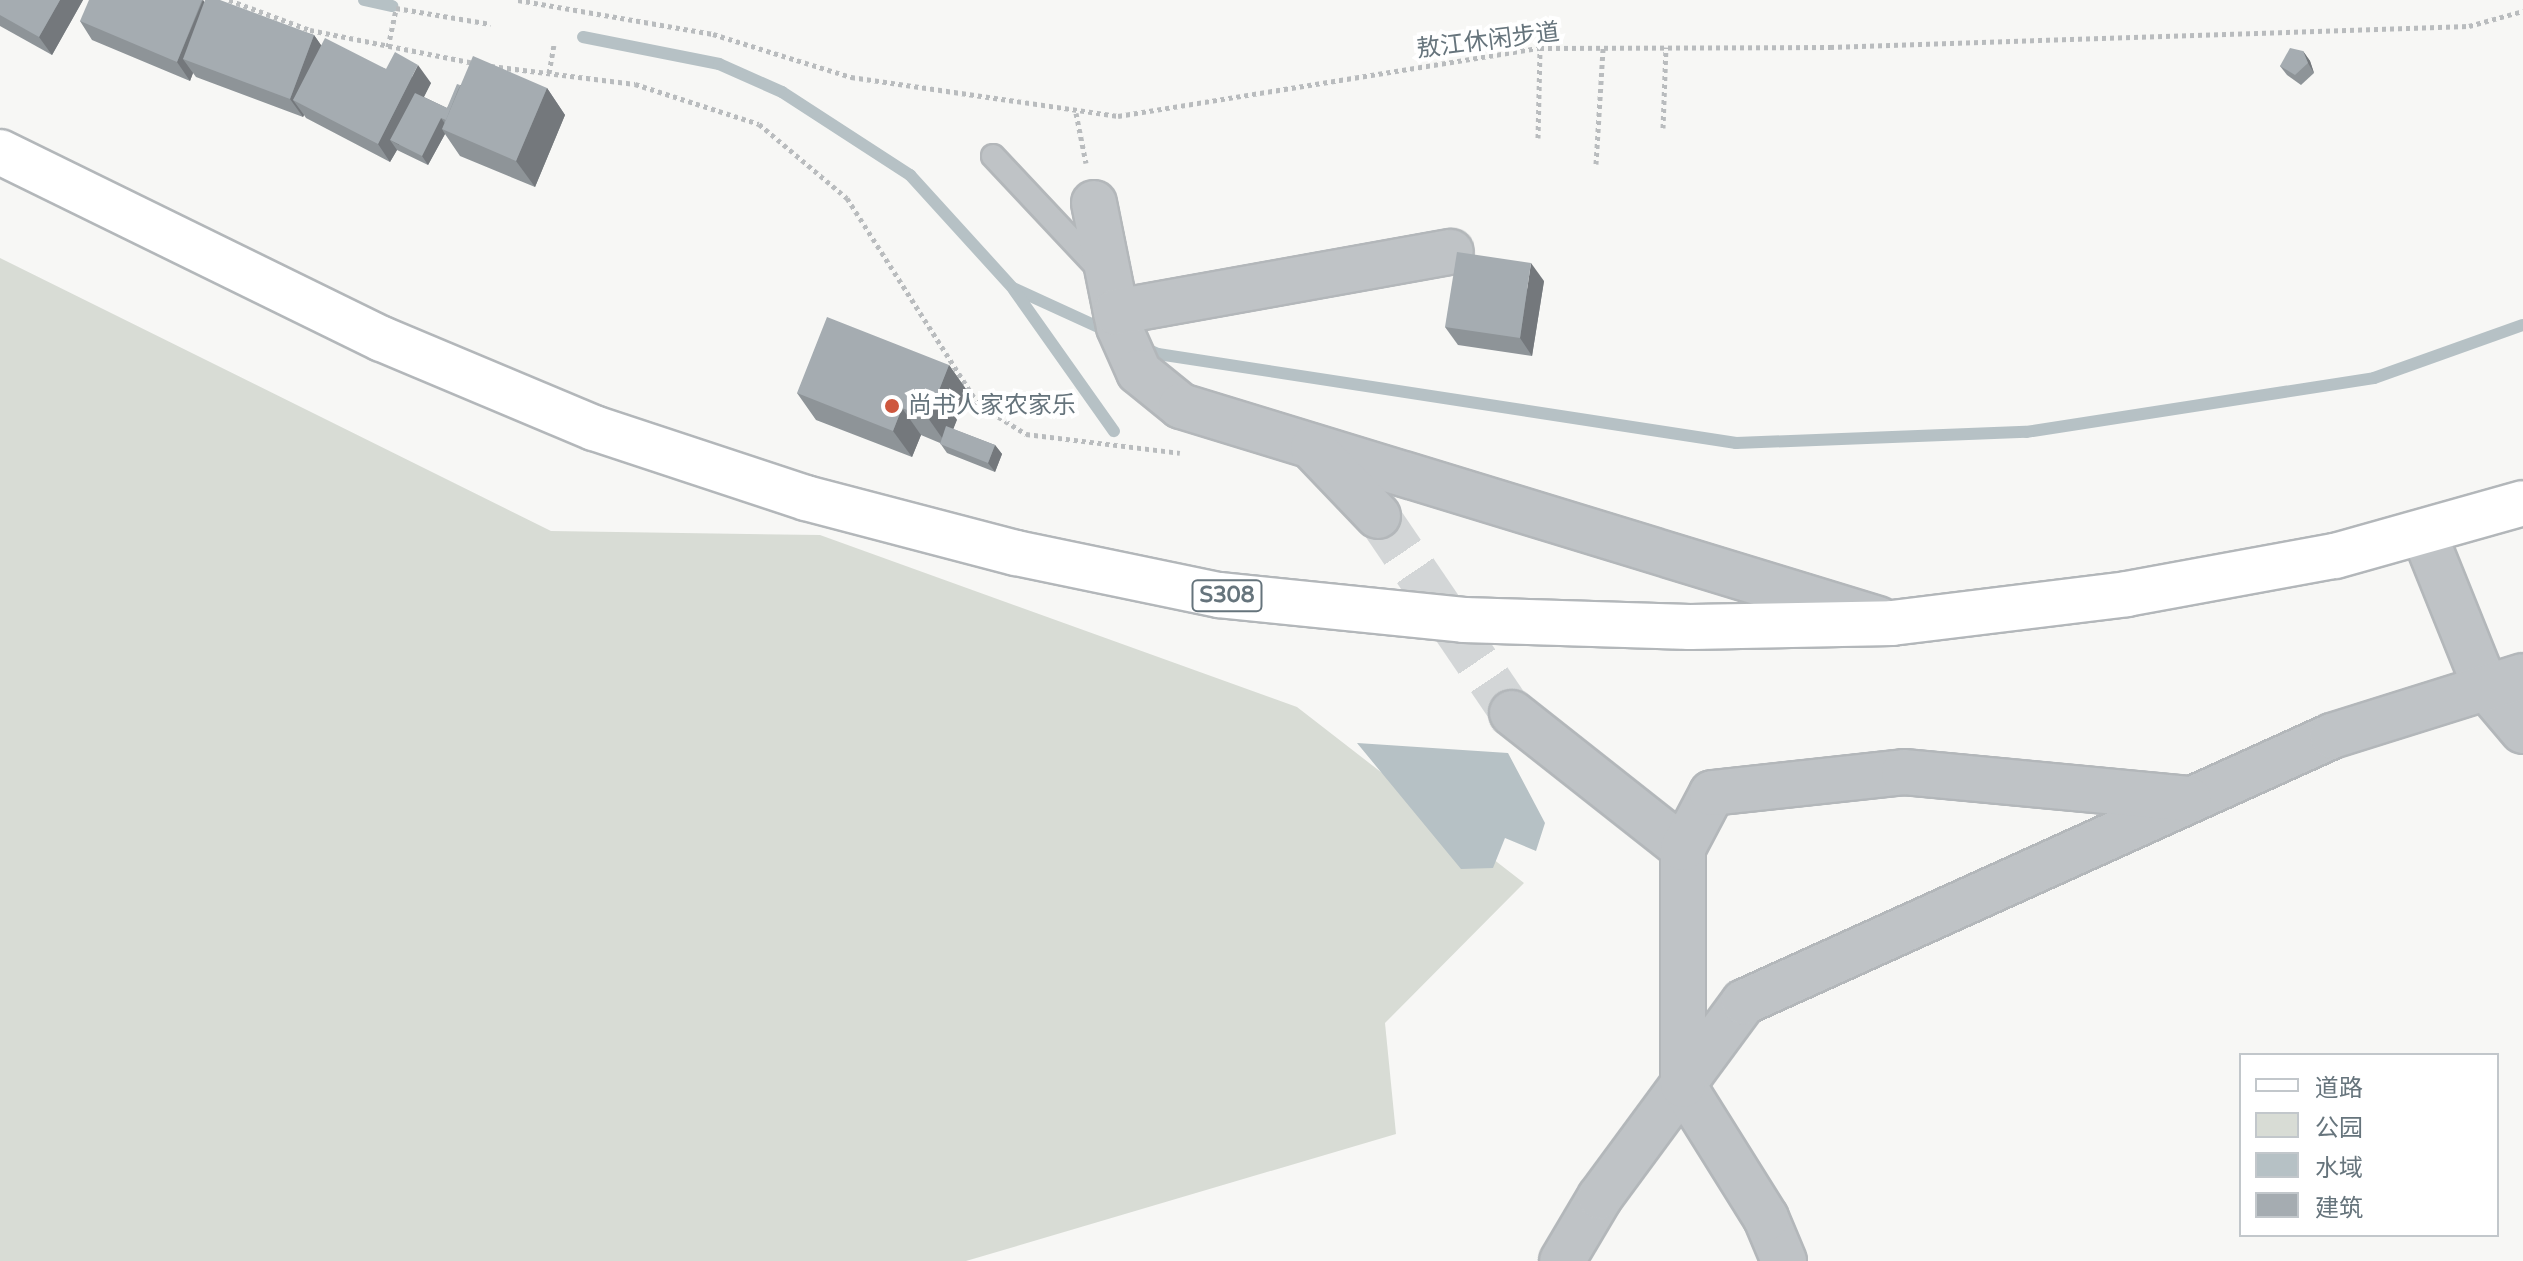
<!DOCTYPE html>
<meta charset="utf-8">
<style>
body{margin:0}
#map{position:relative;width:2523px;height:1261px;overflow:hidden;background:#f7f7f5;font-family:"Varela Round","Noto Sans SC",sans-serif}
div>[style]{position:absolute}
.green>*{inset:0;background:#d8dcd5}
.water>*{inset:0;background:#b6c1c5}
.stream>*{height:12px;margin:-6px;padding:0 6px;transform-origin:6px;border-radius:6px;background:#b6c1c5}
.street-tunnel>*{height:44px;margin-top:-22px;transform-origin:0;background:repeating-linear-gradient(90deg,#d3d6d7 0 44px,transparent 0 66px)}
.path>*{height:5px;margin-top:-2.5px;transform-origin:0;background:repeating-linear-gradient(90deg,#b9bcbe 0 4px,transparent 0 8px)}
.roads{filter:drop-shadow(2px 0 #b3b7ba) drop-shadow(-2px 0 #b3b7ba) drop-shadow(0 2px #b3b7ba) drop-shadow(0 -2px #b3b7ba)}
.lane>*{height:22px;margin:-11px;padding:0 11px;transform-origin:11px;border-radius:11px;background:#bfc3c6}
.street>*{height:44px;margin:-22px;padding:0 22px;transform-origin:22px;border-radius:22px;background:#bfc3c6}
.primary>*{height:44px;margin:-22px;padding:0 22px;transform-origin:22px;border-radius:22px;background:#fff}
.wall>*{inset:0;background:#8e9498}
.shaded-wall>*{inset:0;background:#74787c}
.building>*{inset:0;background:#a5acb1}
.dots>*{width:22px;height:22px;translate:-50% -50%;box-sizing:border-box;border:4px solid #fff;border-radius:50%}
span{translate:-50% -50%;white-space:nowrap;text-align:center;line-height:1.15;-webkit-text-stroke:8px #fff;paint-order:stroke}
.shield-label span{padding:2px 6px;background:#fff;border:2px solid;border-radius:6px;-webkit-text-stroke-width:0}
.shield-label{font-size:22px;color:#66747c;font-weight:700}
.street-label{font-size:24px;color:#66747c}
.poi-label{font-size:24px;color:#66747c}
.left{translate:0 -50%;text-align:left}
.legend{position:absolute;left:2239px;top:1053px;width:260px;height:184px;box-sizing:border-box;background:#fff;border:2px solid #c2c7cb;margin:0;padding:10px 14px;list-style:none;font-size:24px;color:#66747c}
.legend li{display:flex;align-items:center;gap:16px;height:40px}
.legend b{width:40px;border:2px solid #c2c7cb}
</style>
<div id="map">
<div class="green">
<div style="clip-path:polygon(0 258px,551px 531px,820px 535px,1297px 707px,1524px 883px,1385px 1023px,1396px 1134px,966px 1261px,0 1261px)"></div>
</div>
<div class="water">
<div style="clip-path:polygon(1357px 743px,1508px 753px,1545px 823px,1536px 851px,1505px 838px,1493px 868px,1461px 869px)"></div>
</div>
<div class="stream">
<div style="left:364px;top:0;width:29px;rotate:12deg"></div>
<div style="left:583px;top:37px;width:139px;rotate:11.2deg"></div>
<div style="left:719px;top:64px;width:69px;rotate:24deg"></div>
<div style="left:782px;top:92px;width:153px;rotate:33deg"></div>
<div style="left:910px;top:175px;width:153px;rotate:47.7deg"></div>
<div style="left:1013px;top:288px;width:106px;rotate:24.6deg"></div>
<div style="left:1014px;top:290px;width:173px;rotate:54.7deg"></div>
<div style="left:1140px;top:346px;width:20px;rotate:24deg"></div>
<div style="left:1158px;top:354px;width:585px;rotate:8.75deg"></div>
<div style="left:1736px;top:443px;width:290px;rotate:-2.2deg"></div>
<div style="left:2026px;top:432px;width:352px;rotate:-8.8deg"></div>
<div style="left:2374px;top:378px;width:158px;rotate:-19.6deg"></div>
</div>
<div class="street-tunnel">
<div style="left:1378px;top:516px;width:238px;rotate:55.8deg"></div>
</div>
<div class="path">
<div style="left:229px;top:0;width:86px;rotate:20.3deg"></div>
<div style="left:310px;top:30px;width:166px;rotate:11.4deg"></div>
<div style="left:518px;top:0;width:198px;rotate:9.9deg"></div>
<div style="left:713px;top:34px;width:145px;rotate:17.3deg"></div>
<div style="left:851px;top:77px;width:270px;rotate:8.3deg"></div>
<div style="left:1118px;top:116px;width:427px;rotate:-9.2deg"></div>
<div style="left:1540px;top:48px;width:290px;rotate:-0.2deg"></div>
<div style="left:1830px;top:47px;width:639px;rotate:-1.88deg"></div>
<div style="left:2469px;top:26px;width:56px;rotate:-15.5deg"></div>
<div style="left:388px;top:47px;width:40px;rotate:-78deg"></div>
<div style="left:396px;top:8px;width:96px;rotate:9.6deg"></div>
<div style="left:491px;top:66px;width:145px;rotate:7.1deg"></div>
<div style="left:635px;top:84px;width:130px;rotate:17.9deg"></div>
<div style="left:759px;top:124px;width:115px;rotate:40.1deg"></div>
<div style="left:847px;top:198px;width:244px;rotate:57.5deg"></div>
<div style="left:978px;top:404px;width:57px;rotate:32deg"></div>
<div style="left:1026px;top:434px;width:155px;rotate:7deg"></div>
<div style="left:549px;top:73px;width:28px;rotate:-80deg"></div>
<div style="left:1076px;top:113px;width:51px;rotate:78.7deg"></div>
<div style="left:1663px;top:128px;width:81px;rotate:-87.9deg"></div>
<div style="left:1538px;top:138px;width:90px;rotate:-88.7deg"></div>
<div style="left:1596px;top:164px;width:116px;rotate:-86.5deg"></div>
</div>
<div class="roads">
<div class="lane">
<div style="left:993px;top:156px;width:158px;rotate:46.8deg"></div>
</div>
<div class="street">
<div style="left:1094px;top:203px;width:126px;rotate:78.6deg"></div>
<div style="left:1119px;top:327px;width:49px;rotate:66deg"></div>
<div style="left:1139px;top:372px;width:54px;rotate:39deg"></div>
<div style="left:1181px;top:406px;width:729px;rotate:16.99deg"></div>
<div style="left:1116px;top:312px;width:340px;rotate:-10.2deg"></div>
<div style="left:1313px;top:448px;width:94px;rotate:46.3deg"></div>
<div style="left:2424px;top:534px;width:164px;rotate:68.1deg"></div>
<div style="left:2485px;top:686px;width:59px;rotate:49.8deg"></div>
<div style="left:1512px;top:713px;width:218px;rotate:38.3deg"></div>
<div style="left:1562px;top:1261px;width:74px;rotate:-59.3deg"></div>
<div style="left:1600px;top:1197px;width:242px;rotate:-53.6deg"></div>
<div style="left:1744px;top:1002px;width:645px;rotate:-24.34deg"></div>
<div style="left:2332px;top:736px;width:200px;rotate:-17.4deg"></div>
<div style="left:1784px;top:1261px;width:47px;rotate:-112.7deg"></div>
<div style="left:1766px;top:1218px;width:157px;rotate:-122deg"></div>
<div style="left:1683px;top:1085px;width:237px;rotate:-90deg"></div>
<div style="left:1683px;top:848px;width:62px;rotate:-62.2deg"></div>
<div style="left:1712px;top:793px;width:193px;rotate:-6.2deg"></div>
<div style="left:1904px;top:772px;width:286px;rotate:5.4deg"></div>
</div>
<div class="primary">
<div style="left:0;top:152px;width:425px;rotate:26.1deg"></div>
<div style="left:382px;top:339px;width:230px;rotate:22.8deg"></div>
<div style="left:594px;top:428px;width:223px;rotate:18.3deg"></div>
<div style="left:806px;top:498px;width:217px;rotate:14.7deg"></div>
<div style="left:1016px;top:553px;width:207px;rotate:11.7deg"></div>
<div style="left:1219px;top:595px;width:246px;rotate:5.8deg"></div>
<div style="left:1464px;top:620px;width:226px;rotate:1.8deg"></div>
<div style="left:1690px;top:627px;width:202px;rotate:-1.1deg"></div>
<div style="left:1892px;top:623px;width:237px;rotate:-7deg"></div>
<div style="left:2127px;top:594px;width:211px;rotate:-10.4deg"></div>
<div style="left:2335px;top:556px;width:195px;rotate:-15.7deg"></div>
</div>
</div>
<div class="wall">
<div style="clip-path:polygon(0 0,83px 0,52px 55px,0 26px)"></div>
<div style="clip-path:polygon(203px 0,204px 2px,314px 35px,321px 45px,386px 69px,431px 83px,424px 97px,447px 108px,460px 85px,547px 88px,565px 115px,535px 187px,460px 156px,445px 134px,428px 165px,397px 150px,390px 162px,306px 118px,304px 115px,303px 117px,196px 77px,193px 73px,190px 81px,92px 40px,80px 21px)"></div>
<div style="clip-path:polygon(2303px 51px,2310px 61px,2314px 73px,2301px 85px,2287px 75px,2280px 66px)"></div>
<div style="clip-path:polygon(1544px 281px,1532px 356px,1458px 345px,1445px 327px)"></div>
<div style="clip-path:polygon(949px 365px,968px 392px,953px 429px,995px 445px,1002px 454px,995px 472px,947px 453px,940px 443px,921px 435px,912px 457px,816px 420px,797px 393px)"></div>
</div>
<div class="shaded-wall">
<div style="clip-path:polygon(60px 0,83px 0,52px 55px,39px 37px)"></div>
<div style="clip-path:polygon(203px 0,215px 18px,183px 59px,193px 73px,190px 81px,177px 62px)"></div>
<div style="clip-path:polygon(314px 35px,327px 54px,293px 100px,304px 115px,303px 117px,290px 99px)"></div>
<div style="clip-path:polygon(2303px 51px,2310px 61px,2314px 73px,2308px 63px)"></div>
<div style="clip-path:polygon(418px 65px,431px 83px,399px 145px,390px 140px,397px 150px,390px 162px,378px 144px)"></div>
<div style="clip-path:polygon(547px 88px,565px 115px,535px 187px,516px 161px)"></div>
<div style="clip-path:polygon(441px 118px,448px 128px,442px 129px,445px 134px,428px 165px,422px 156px)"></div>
<div style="clip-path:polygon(1531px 263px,1544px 281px,1532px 356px,1520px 338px)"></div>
<div style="clip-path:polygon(949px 365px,968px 392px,947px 445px,928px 418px)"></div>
<div style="clip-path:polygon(902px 408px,921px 435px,912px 457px,893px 431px)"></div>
<div style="clip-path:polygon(995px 445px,1002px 454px,995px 472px,988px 463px)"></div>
</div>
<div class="building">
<div style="clip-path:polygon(0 0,60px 0,39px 37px,0 15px)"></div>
<div style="clip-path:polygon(89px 0,202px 0,177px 62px,80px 21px)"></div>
<div style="clip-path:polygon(205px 0,220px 0,314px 35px,290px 99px,183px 59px)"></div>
<div style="clip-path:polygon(325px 38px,386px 69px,395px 52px,418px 65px,378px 144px,293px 100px)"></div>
<div style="clip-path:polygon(2290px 48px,2303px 51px,2308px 63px,2295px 75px,2280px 66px)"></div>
<div style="clip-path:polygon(473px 56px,547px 88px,516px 161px,442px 129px)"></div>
<div style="clip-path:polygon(457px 84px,460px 85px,446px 120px,441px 118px,422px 156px,390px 140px,415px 93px,447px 108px)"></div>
<div style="clip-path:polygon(1457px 252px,1531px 263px,1520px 338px,1445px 327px)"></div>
<div style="clip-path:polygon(827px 317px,949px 365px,928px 418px,902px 408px,893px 431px,797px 393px)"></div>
<div style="clip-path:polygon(946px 426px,995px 445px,988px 463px,940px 444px)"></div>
</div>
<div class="dots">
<div style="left:892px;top:406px;background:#ce573e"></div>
</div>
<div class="shield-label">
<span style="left:1227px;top:596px">S308</span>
</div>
<div class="street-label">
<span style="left:1488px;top:41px;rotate:-7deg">敖江休闲步道</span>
</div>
<div class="poi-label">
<span class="left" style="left:908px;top:406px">尚书人家农家乐</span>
</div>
<ul class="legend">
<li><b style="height:10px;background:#fff"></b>道路</li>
<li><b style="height:22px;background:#d8dcd5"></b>公园</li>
<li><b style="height:22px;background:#b6c1c5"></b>水域</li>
<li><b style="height:22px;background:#a5acb1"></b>建筑</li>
</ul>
</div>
